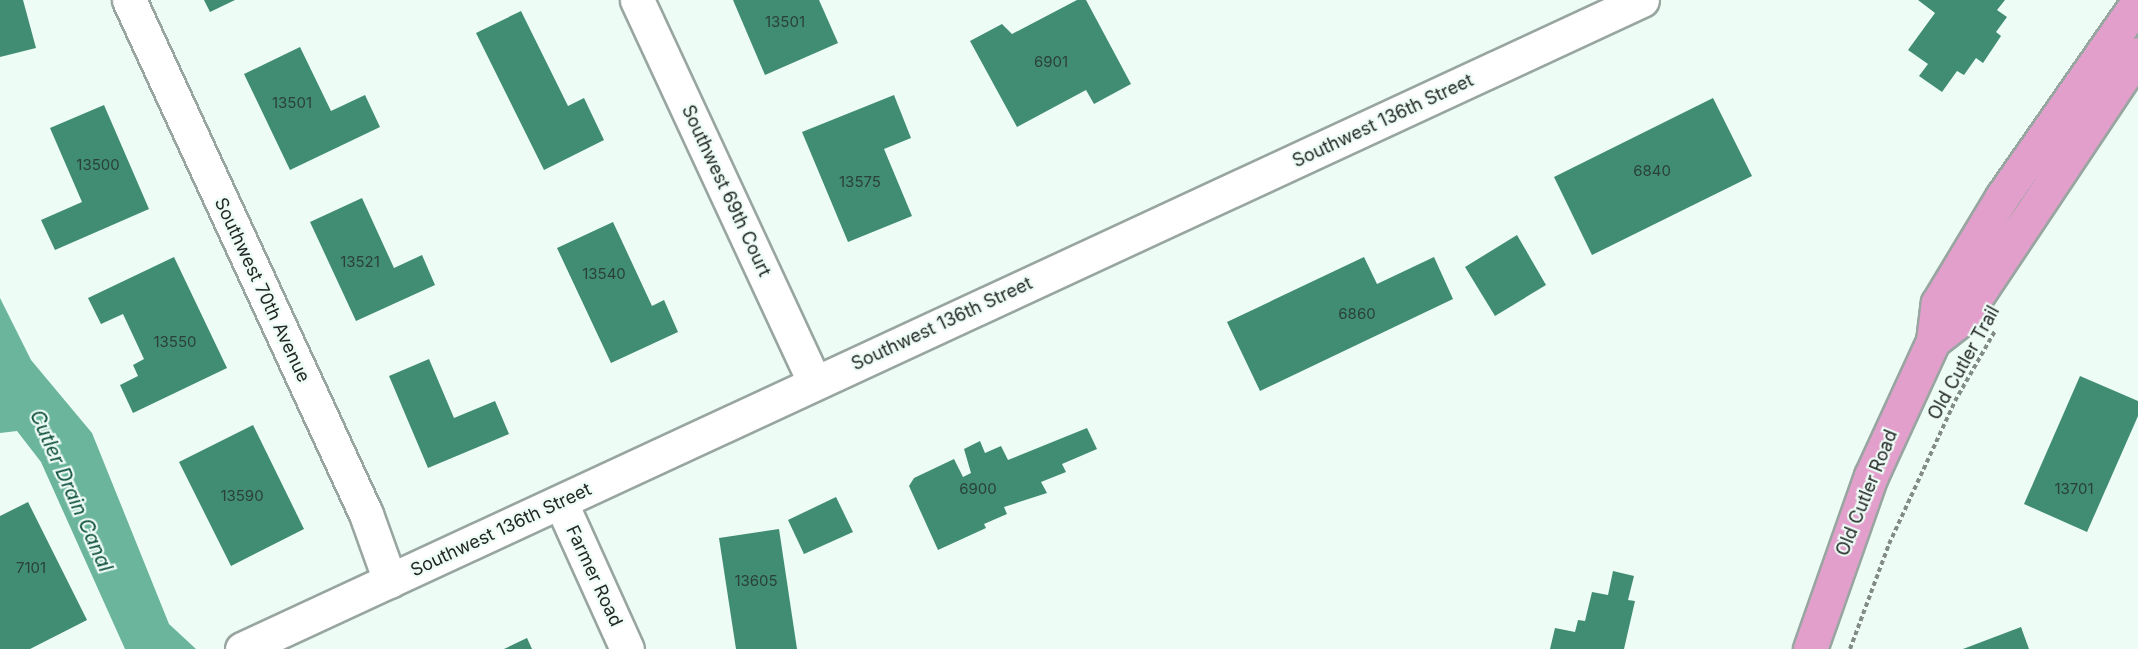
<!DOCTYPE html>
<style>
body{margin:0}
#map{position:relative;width:2138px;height:649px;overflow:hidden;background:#eefcf6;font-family:Inter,sans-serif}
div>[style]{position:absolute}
.water>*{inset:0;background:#6ab59b}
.building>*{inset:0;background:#408d74}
.path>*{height:4px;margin-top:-2px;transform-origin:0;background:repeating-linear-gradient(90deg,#828b87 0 4.5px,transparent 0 7.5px)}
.roads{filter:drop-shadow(2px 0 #98a5a0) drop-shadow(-2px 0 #98a5a0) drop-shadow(0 2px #98a5a0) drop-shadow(0 -2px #98a5a0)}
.minor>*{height:33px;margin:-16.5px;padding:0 16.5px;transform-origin:16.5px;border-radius:16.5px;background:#fff}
.major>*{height:33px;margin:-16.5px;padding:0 16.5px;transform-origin:16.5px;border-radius:16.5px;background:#e29fcb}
span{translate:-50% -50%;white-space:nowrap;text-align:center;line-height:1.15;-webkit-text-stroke:4.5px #eefcf6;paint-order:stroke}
.number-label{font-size:15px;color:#2a4039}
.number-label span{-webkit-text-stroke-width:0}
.street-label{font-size:18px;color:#222725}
.water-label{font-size:20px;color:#0d4e3c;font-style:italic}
</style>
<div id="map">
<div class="water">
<div style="clip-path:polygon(0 298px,31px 360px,92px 433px,169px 624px,196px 649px,125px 649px,41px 462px,17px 431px,0 433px)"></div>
</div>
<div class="building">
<div style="clip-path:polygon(0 0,23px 0,36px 48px,0 57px)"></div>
<div style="clip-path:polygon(204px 0,235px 0,210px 12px)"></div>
<div style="clip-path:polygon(733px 0,819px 0,838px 43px,765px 75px)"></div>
<div style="clip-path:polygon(1077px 0,1086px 0,1131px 84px,1094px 104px,1086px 90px,1017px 127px,970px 41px,1002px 24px,1012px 34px)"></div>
<div style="clip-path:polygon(1918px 0,2005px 0,1997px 10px,2007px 17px,1996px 32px,2001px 36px,1983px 63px,1976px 58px,1964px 75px,1957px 71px,1942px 92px,1919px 76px,1928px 64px,1908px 50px,1935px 13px)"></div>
<div style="clip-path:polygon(521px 11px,568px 106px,584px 98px,604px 140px,544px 170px,476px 33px)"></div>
<div style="clip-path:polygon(300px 47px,331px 111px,365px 95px,380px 127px,290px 170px,244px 74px)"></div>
<div style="clip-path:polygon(894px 95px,911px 138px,884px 149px,912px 216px,848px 242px,802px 132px)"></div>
<div style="clip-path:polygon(1713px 98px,1752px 176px,1592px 255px,1554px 177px)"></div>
<div style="clip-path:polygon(104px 105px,149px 209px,55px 250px,41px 220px,82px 202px,50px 128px)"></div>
<div style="clip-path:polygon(362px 198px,394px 268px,422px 255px,435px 285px,356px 321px,310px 222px)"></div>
<div style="clip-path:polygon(613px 222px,652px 306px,664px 300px,678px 332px,611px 363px,557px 248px)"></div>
<div style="clip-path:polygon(1517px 235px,1546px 285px,1495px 316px,1465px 267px)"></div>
<div style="clip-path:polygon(174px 257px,227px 368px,133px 413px,120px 385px,138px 376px,133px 365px,144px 359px,123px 314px,101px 324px,88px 298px)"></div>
<div style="clip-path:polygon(1364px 257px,1377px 284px,1434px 257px,1453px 299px,1260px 391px,1227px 322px)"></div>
<div style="clip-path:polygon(429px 359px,454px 418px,495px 401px,509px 434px,428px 468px,389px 376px)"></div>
<div style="clip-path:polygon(2080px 376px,2138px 401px,2138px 416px,2087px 532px,2024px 504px)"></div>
<div style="clip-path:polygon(253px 425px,304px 529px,231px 566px,179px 462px)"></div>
<div style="clip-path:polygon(1087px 428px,1097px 449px,1062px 464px,1066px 472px,1041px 482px,1047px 493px,1004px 507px,1007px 514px,984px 524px,986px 528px,938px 550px,909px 486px,914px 478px,954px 459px,963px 477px,971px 473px,964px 449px,980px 441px,985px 453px,1001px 446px,1008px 460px)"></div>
<div style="clip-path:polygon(836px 497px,853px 532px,804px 554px,788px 520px)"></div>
<div style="clip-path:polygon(28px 502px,87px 620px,30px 649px,0 649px,0 516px)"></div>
<div style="clip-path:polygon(779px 529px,797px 649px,736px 649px,719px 538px)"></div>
<div style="clip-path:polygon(1613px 571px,1634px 576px,1628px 600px,1635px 601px,1624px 649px,1550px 649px,1555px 628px,1575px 632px,1578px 620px,1585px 621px,1592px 592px,1608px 595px)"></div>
<div style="clip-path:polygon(2021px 627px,2029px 649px,1963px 649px)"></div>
<div style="clip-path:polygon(527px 638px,532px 649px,504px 649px)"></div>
</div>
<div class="path">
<div style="left:1850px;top:649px;width:112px;rotate:-69.6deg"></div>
<div style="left:1889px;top:544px;width:157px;rotate:-65.2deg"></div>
<div style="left:1955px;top:401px;width:81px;rotate:-60.3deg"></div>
</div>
<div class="roads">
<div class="minor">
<div style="left:129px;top:0;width:566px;rotate:65.25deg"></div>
<div style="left:366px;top:514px;width:71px;rotate:70.3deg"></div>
<div style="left:637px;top:0;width:421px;rotate:65.1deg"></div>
<div style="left:561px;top:503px;width:160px;rotate:65.7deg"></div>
<div style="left:242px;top:649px;width:1543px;rotate:-24.87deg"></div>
</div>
<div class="major">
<div style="left:1933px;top:341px;width:37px;rotate:-38deg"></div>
<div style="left:1962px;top:318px;width:317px;rotate:-56.3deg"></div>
<div style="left:1810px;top:649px;width:183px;rotate:-70.6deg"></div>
<div style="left:1871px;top:476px;width:149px;rotate:-65.3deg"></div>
<div style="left:1933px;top:341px;width:38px;rotate:-83deg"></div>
<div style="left:1938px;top:303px;width:124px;rotate:-58.9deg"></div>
<div style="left:2002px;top:197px;width:238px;rotate:-55.1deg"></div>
</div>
</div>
<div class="number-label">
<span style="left:785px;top:22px">13501</span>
<span style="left:1051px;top:62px">6901</span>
<span style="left:292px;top:103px">13501</span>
<span style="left:98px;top:165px">13500</span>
<span style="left:1652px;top:171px">6840</span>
<span style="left:860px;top:182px">13575</span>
<span style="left:360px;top:262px">13521</span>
<span style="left:604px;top:274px">13540</span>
<span style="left:1357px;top:314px">6860</span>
<span style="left:175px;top:342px">13550</span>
<span style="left:978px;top:489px">6900</span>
<span style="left:2074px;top:489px">13701</span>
<span style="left:242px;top:496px">13590</span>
<span style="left:31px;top:568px">7101</span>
<span style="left:756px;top:581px">13605</span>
</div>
<div class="street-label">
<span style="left:1383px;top:121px;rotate:-25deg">Southwest 136th Street</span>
<span style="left:726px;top:191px;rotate:65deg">Southwest 69th Court</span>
<span style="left:262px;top:290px;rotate:65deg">Southwest 70th Avenue</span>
<span style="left:942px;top:324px;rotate:-25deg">Southwest 136th Street</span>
<span style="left:1964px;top:363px;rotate:-61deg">Old Cutler Trail</span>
<span style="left:1867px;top:493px;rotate:-68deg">Old Cutler Road</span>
<span style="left:501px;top:530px;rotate:-25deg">Southwest 136th Street</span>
<span style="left:594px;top:576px;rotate:65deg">Farmer Road</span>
</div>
<div class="water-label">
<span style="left:71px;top:491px;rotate:66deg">Cutler Drain Canal</span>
</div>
</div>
